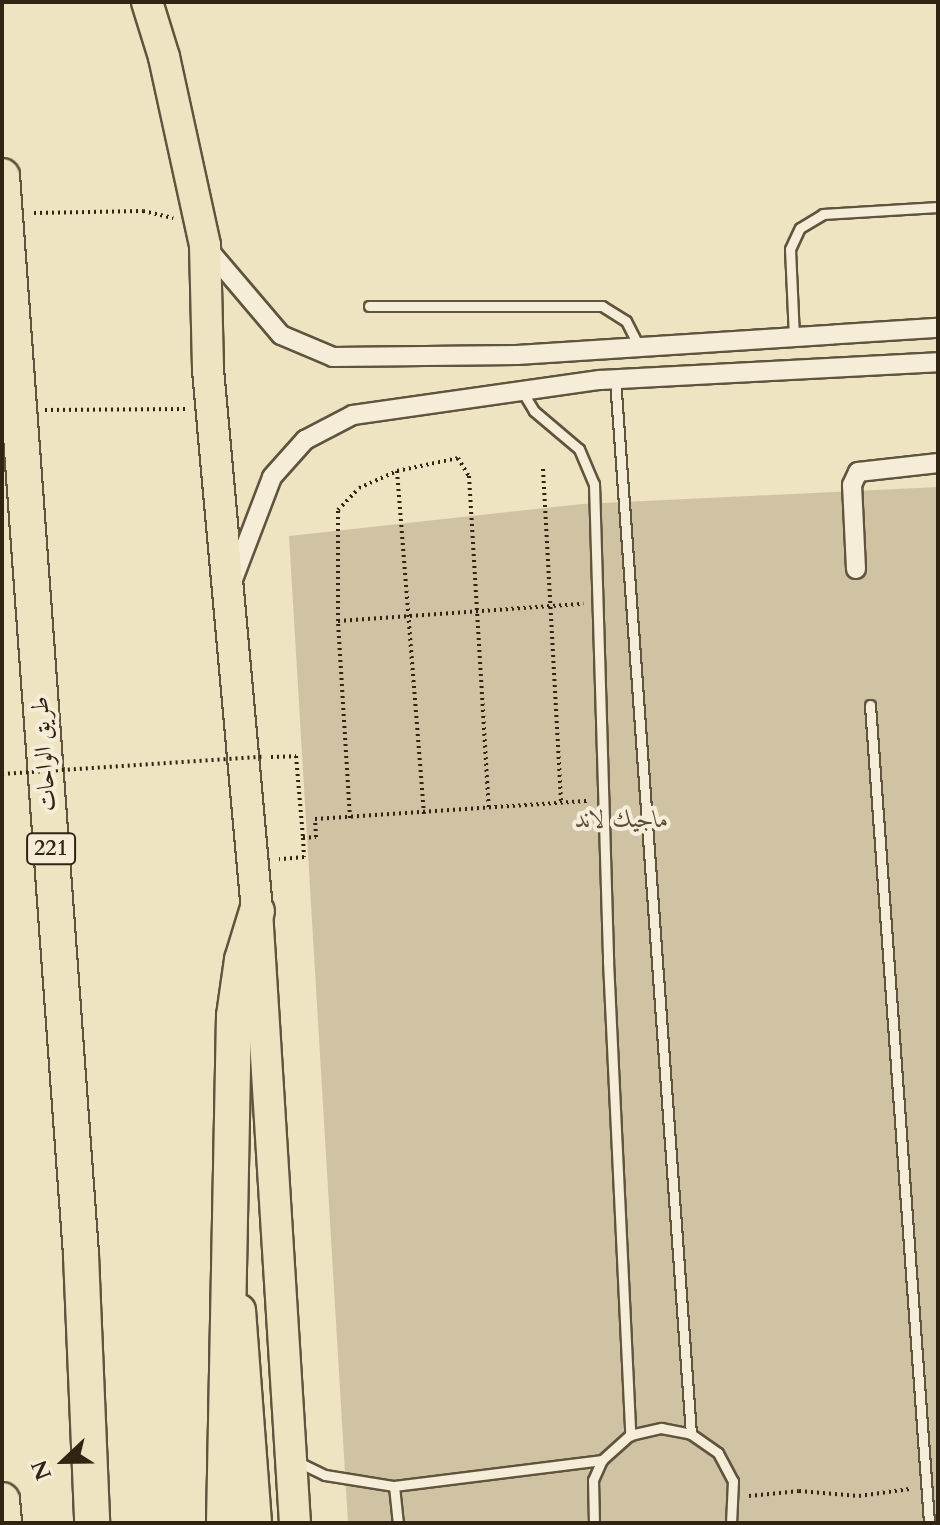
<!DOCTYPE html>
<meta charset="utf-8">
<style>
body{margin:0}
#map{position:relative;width:940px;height:1525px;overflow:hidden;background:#efe4c1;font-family:Cardo,Amiri,serif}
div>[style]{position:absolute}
.green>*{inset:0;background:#cfc3a3}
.path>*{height:4px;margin-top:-2px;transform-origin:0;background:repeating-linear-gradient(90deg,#312412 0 2px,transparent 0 6px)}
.roads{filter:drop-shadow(2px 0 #60543e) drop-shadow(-2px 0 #60543e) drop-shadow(0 2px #60543e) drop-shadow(0 -2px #60543e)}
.lane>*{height:9px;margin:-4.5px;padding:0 4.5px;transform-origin:4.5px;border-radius:4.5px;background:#f5edd7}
.street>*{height:18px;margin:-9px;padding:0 9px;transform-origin:9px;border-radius:9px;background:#f5edd7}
.primary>*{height:30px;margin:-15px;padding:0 15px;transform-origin:15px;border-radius:15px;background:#efe4c1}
.highway>*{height:34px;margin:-17px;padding:0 17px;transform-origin:17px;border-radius:17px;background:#efe4c1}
.path-bridge>*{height:4px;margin-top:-2px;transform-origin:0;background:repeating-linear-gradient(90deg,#312412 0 2px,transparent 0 6px)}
span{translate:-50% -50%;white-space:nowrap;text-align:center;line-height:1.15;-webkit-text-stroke:8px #f5edd7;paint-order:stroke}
.shield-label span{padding:2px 6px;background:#f5edd7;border:2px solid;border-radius:6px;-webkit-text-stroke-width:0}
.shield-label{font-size:22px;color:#312412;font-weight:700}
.street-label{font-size:24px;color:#312412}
.park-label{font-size:24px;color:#584c36;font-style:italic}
.frame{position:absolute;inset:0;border:4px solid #312412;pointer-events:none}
.north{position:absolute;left:24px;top:1421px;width:80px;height:80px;-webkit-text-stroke:6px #f5edd7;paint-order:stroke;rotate:248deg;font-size:22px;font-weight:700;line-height:32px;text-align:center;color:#312412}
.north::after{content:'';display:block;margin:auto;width:28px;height:36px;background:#312412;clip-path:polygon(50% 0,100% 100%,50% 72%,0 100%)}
</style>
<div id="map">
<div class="green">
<div style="clip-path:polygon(938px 487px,938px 1523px,348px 1523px,289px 536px,582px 504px)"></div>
</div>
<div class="path">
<div style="left:34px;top:213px;width:109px;rotate:-1.1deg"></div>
<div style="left:143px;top:211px;width:31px;rotate:13deg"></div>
<div style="left:45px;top:410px;width:140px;rotate:-0.4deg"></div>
<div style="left:543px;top:469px;width:335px;rotate:86.9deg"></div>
<div style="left:397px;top:471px;width:344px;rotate:85.5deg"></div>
<div style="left:338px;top:621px;width:246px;rotate:-4deg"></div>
<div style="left:271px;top:757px;width:25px;rotate:-2deg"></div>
<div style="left:296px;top:756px;width:82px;rotate:85.1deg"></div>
<div style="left:303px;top:838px;width:19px;rotate:87deg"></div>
<div style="left:304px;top:857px;width:25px;rotate:175deg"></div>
<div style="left:350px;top:818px;width:197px;rotate:-93.5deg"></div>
<div style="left:338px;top:621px;width:111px;rotate:-90deg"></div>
<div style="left:338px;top:510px;width:30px;rotate:-46deg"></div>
<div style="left:359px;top:488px;width:42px;rotate:-24.1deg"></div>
<div style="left:397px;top:471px;width:62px;rotate:-12deg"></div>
<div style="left:458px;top:458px;width:21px;rotate:59deg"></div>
<div style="left:469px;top:476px;width:333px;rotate:86.6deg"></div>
<div style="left:303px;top:838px;width:13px;rotate:-4deg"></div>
<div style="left:316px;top:837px;width:18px;rotate:-93deg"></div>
<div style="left:315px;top:819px;width:275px;rotate:-3.8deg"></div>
<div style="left:749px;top:1496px;width:50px;rotate:-5.7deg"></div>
<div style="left:799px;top:1491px;width:60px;rotate:4.8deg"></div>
<div style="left:859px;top:1496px;width:51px;rotate:-7.8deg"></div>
</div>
<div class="roads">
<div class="lane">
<div style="left:369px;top:306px;width:233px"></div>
<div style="left:602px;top:306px;width:28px;rotate:32deg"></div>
<div style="left:626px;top:321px;width:29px;rotate:63deg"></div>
<div style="left:794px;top:337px;width:88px;rotate:-92.6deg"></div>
<div style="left:790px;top:249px;width:23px;rotate:-65deg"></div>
<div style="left:800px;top:228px;width:27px;rotate:-31deg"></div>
<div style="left:823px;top:214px;width:115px;rotate:-3.5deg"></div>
<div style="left:615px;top:379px;width:1058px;rotate:85.88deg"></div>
<div style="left:522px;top:391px;width:23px;rotate:59deg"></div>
<div style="left:534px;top:411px;width:59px;rotate:40.2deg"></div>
<div style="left:579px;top:449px;width:38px;rotate:67deg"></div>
<div style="left:594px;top:484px;width:477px;rotate:88.3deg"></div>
<div style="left:608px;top:961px;width:475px;rotate:87.3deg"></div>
<div style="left:870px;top:705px;width:820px;rotate:85.87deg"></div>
<div style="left:296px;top:1461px;width:32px;rotate:26deg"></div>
<div style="left:325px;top:1475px;width:70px;rotate:9.1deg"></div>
<div style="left:394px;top:1486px;width:210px;rotate:-7.1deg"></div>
<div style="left:394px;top:1486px;width:37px;rotate:84deg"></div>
<div style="left:594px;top:1523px;width:43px;rotate:-91.3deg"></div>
<div style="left:593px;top:1480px;width:22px;rotate:-66deg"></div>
<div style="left:602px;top:1460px;width:38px;rotate:-42deg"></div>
<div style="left:630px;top:1435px;width:32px;rotate:-13deg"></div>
<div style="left:661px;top:1428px;width:31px;rotate:11deg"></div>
<div style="left:691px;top:1434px;width:33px;rotate:35deg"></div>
<div style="left:718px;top:1453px;width:32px;rotate:62deg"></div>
<div style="left:733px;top:1481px;width:42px;rotate:92.7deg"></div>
</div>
<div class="street">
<div style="left:207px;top:248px;width:114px;rotate:49.6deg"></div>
<div style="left:281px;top:335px;width:56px;rotate:22.9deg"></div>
<div style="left:333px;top:357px;width:184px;rotate:-0.6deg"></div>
<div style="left:517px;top:355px;width:422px;rotate:-3.7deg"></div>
<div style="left:856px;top:569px;width:84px;rotate:-92.7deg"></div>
<div style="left:852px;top:485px;width:14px;rotate:-65deg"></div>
<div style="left:858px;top:472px;width:81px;rotate:-6.4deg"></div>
<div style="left:232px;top:582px;width:112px;rotate:-69.1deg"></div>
<div style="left:272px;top:477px;width:50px;rotate:-48.3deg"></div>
<div style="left:305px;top:440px;width:54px;rotate:-27.5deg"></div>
<div style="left:353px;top:415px;width:249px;rotate:-8.1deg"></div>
<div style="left:600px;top:380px;width:338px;rotate:-3deg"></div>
</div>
<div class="primary">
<div style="left:147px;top:2px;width:58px;rotate:72.8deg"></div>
<div style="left:164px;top:57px;width:192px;rotate:77.7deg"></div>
<div style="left:205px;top:245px;width:125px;rotate:88.6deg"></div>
<div style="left:208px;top:370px;width:543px;rotate:84.82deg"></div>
<div style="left:257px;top:911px;width:613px;rotate:86.45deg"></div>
<div style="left:240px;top:1310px;width:214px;rotate:85.7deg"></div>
</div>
<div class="highway">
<div style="left:2px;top:176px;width:1082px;rotate:85.81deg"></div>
<div style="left:81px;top:1255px;width:268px;rotate:87.6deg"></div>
<div style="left:2px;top:1500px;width:23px;rotate:85deg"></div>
<div style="left:224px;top:1523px;width:507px;rotate:-88.87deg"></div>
<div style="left:234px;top:1016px;width:57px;rotate:-81.9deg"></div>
<div style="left:242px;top:960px;width:51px;rotate:-73deg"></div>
</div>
</div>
<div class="path-bridge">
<div style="left:2px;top:774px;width:260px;rotate:-3.8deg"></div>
</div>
<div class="shield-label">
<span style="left:51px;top:849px">221</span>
</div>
<div class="street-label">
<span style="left:44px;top:754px;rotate:-94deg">طريق الواحات</span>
</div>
<div class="park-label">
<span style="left:622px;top:820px">ماجيك لاند</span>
</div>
<div class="frame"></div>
<div class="north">N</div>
</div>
